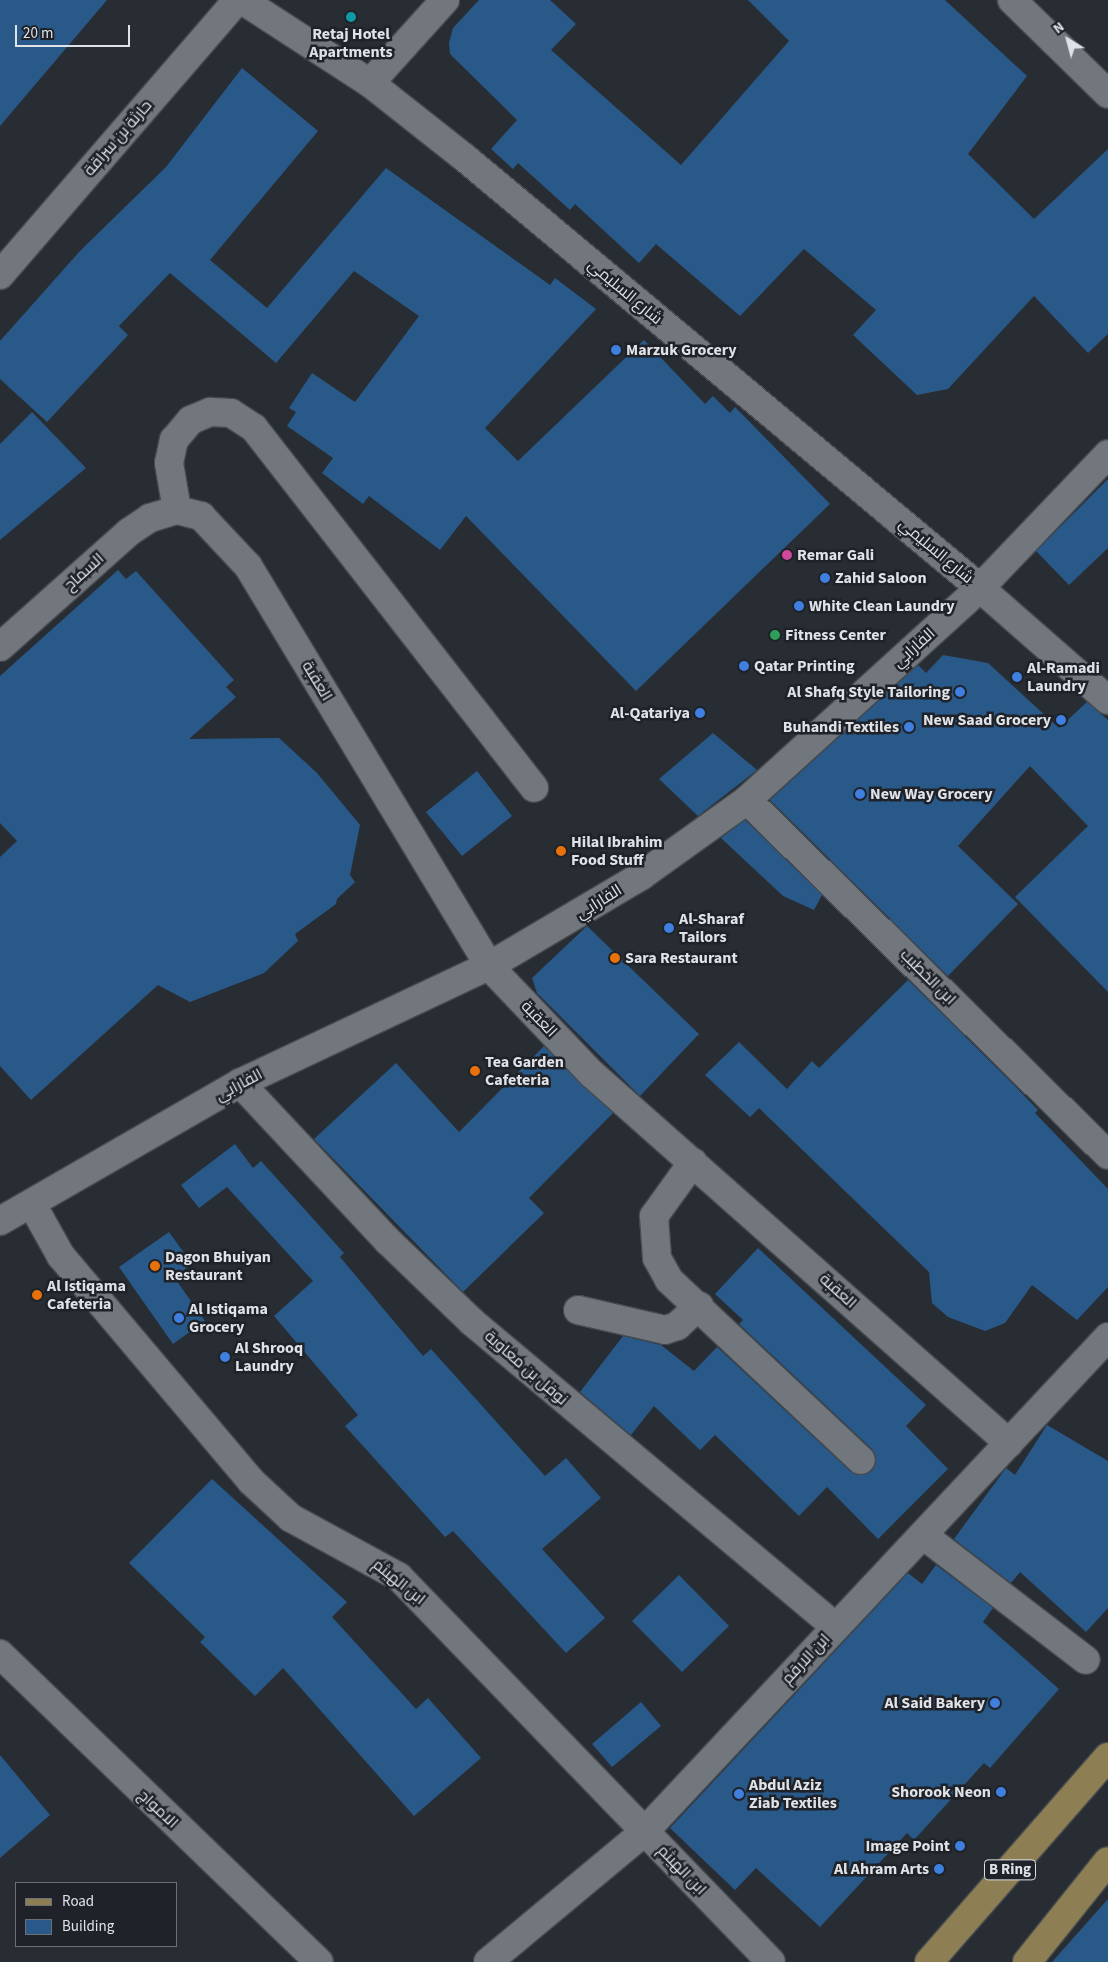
<!DOCTYPE html>
<meta charset="utf-8">
<style>
body{margin:0}
#map{position:relative;width:1108px;height:1962px;overflow:hidden;background:#282d33;font-family:"Source Sans 3",Cairo,sans-serif}
div>[style]{position:absolute}
.building>*{inset:0;background:#295989}
.roads{filter:drop-shadow(1px 0 #474b4f) drop-shadow(-1px 0 #474b4f) drop-shadow(0 1px #474b4f) drop-shadow(0 -1px #474b4f)}
.minor>*{height:28px;margin:-14px;padding:0 14px;transform-origin:14px;border-radius:14px;background:#72777d}
.major>*{height:28px;margin:-14px;padding:0 14px;transform-origin:14px;border-radius:14px;background:#8d7f53}
.dots>*{width:14px;height:14px;translate:-50% -50%;box-sizing:border-box;border:2px solid #1f2329;border-radius:50%}
span{translate:-50% -50%;white-space:nowrap;text-align:center;line-height:1.15;-webkit-text-stroke:5px #1f2329;paint-order:stroke}
.shield-label span{padding:1px 4px;background:#1f2329;border:1px solid;border-radius:4px;-webkit-text-stroke-width:0}
.shield-label{font-size:15px;color:#dfe2e6;font-weight:700}
.poi-label{font-size:16px;color:#dfe2e6;font-weight:700}
.left{translate:0 -50%;text-align:left}
.right{translate:-100% -50%;text-align:right}
.street-label{font-size:16px;color:#dfe2e6}
.legend{position:absolute;left:15px;top:1882px;width:162px;height:65px;box-sizing:border-box;background:#1f2329;border:1px solid #6c6f75;margin:0;padding:6px 9px;list-style:none;font-size:15px;color:#dfe2e6}
.legend li{display:flex;align-items:center;gap:10px;height:25px}
.legend b{width:25px;border:1px solid #6c6f75}
.north{position:absolute;left:1043px;top:15px;width:50px;height:50px;-webkit-text-stroke:4px #1f2329;paint-order:stroke;rotate:323deg;font-size:14px;font-weight:700;line-height:20px;text-align:center;color:#dfe2e6}
.north::after{content:'';display:block;margin:auto;width:18px;height:22px;background:#dfe2e6;clip-path:polygon(50% 0,100% 100%,50% 72%,0 100%)}
.scale{position:absolute;left:15px;top:25px;width:115px;height:22px;box-sizing:border-box;border:2px solid #dfe2e6;border-top:0;padding-left:6px;font-size:15px;line-height:18px;white-space:nowrap;color:#dfe2e6;-webkit-text-stroke:4px #1f2329;paint-order:stroke}
</style>
<div id="map">
<div class="building">
<div style="clip-path:polygon(0 0,107px 0,0 126px)"></div>
<div style="clip-path:polygon(479px 0,550px 0,576px 24px,551px 50px,681px 165px,789px 41px,748px 0,945px 0,1027px 76px,968px 154px,1034px 219px,1108px 149px,1108px 334px,1088px 353px,1034px 296px,948px 389px,917px 395px,853px 335px,876px 310px,804px 249px,740px 316px,656px 244px,639px 263px,575px 204px,570px 210px,518px 163px,513px 169px,491px 149px,517px 120px,450px 54px,449px 43px,453px 28px)"></div>
<div style="clip-path:polygon(242px 68px,318px 131px,210px 260px,267px 308px,386px 168px,550px 285px,555px 278px,596px 309px,485px 428px,518px 461px,644px 340px,705px 404px,713px 396px,730px 413px,735px 407px,830px 504px,636px 691px,466px 516px,440px 550px,369px 496px,363px 504px,322px 473px,333px 458px,287px 426px,296px 412px,289px 408px,312px 373px,355px 402px,419px 316px,354px 271px,276px 363px,170px 273px,119px 326px,128px 335px,47px 422px,0 379px,0 341px,80px 251px,166px 167px)"></div>
<div style="clip-path:polygon(32px 412px,86px 468px,0 540px,0 444px)"></div>
<div style="clip-path:polygon(1108px 479px,1108px 548px,1069px 585px,1036px 551px)"></div>
<div style="clip-path:polygon(118px 570px,126px 579px,136px 571px,234px 680px,226px 687px,236px 697px,189px 739px,279px 738px,317px 773px,360px 825px,350px 875px,355px 882px,337px 899px,336px 904px,295px 934px,298px 941px,264px 973px,190px 1002px,158px 985px,31px 1100px,0 1066px,0 857px,17px 841px,0 823px,0 676px)"></div>
<div style="clip-path:polygon(943px 655px,988px 663px,1059px 728px,1087px 702px,1108px 720px,1108px 992px,1015px 897px,1088px 826px,1030px 766px,958px 846px,1018px 904px,948px 976px,770px 800px,918px 665px,926px 673px)"></div>
<div style="clip-path:polygon(713px 733px,757px 770px,698px 816px,659px 779px)"></div>
<div style="clip-path:polygon(477px 771px,512px 816px,462px 856px,426px 812px)"></div>
<div style="clip-path:polygon(745px 820px,822px 895px,814px 910px,783px 896px,721px 838px)"></div>
<div style="clip-path:polygon(587px 926px,699px 1034px,640px 1096px,537px 993px,532px 978px)"></div>
<div style="clip-path:polygon(908px 980px,1012px 1083px,1038px 1110px,1035px 1113px,1108px 1189px,1108px 1287px,1077px 1320px,1032px 1285px,1005px 1323px,985px 1331px,948px 1317px,932px 1303px,929px 1272px,759px 1108px,750px 1117px,705px 1075px,739px 1042px,787px 1089px,812px 1061px,819px 1068px)"></div>
<div style="clip-path:polygon(544px 1046px,613px 1113px,529px 1198px,544px 1213px,463px 1292px,314px 1139px,396px 1063px,459px 1132px)"></div>
<div style="clip-path:polygon(235px 1144px,253px 1168px,261px 1161px,344px 1253px,340px 1257px,423px 1356px,431px 1349px,545px 1476px,566px 1458px,601px 1498px,542px 1549px,605px 1618px,566px 1653px,453px 1531px,445px 1537px,345px 1426px,358px 1415px,274px 1316px,313px 1281px,227px 1187px,199px 1208px,181px 1185px)"></div>
<div style="clip-path:polygon(169px 1232px,192px 1264px,174px 1277px,205px 1321px,173px 1344px,119px 1267px)"></div>
<div style="clip-path:polygon(758px 1248px,926px 1405px,906px 1426px,948px 1469px,878px 1539px,827px 1487px,799px 1516px,715px 1435px,700px 1450px,654px 1406px,631px 1435px,580px 1392px,623px 1336px,661px 1345px,694px 1371px,717px 1347px,850px 1471px,858px 1475px,872px 1471px,876px 1463px,872px 1449px,739px 1324px,743px 1320px,715px 1294px)"></div>
<div style="clip-path:polygon(1047px 1425px,1108px 1461px,1108px 1608px,1086px 1632px,1020px 1572px,1011px 1583px,954px 1539px,1006px 1468px,1015px 1475px)"></div>
<div style="clip-path:polygon(212px 1479px,347px 1602px,332px 1617px,416px 1709px,428px 1698px,481px 1758px,414px 1816px,283px 1668px,255px 1696px,200px 1642px,205px 1637px,129px 1563px)"></div>
<div style="clip-path:polygon(936px 1565px,993px 1608px,983px 1622px,1059px 1689px,990px 1768px,984px 1763px,914px 1840px,907px 1833px,820px 1927px,756px 1868px,735px 1890px,670px 1828px,908px 1573px,922px 1584px)"></div>
<div style="clip-path:polygon(679px 1575px,729px 1626px,682px 1672px,632px 1621px)"></div>
<div style="clip-path:polygon(641px 1702px,661px 1726px,612px 1767px,592px 1744px)"></div>
<div style="clip-path:polygon(0 1755px,50px 1815px,0 1858px)"></div>
<div style="clip-path:polygon(1108px 1899px,1108px 1962px,1052px 1962px)"></div>
</div>
<div class="roads">
<div class="minor">
<div style="left:242px;top:0;width:153px;rotate:33deg"></div>
<div style="left:370px;top:83px;width:121px;rotate:38.3deg"></div>
<div style="left:465px;top:158px;width:671px;rotate:39.86deg"></div>
<div style="left:980px;top:588px;width:170px;rotate:41.2deg"></div>
<div style="left:1012px;top:0;width:134px;rotate:44.4deg"></div>
<div style="left:370px;top:83px;width:112px;rotate:-47.9deg"></div>
<div style="left:0;top:275px;width:363px;rotate:-49.2deg"></div>
<div style="left:177px;top:510px;width:25px;rotate:14deg"></div>
<div style="left:201px;top:516px;width:69px;rotate:46.8deg"></div>
<div style="left:248px;top:566px;width:467px;rotate:58.9deg"></div>
<div style="left:489px;top:966px;width:149px;rotate:46.4deg"></div>
<div style="left:592px;top:1074px;width:557px;rotate:41.51deg"></div>
<div style="left:177px;top:510px;width:48px;rotate:-99.7deg"></div>
<div style="left:169px;top:463px;width:24px;rotate:-78deg"></div>
<div style="left:174px;top:440px;width:26px;rotate:-50deg"></div>
<div style="left:191px;top:420px;width:21px;rotate:-23deg"></div>
<div style="left:210px;top:412px;width:21px;rotate:3deg"></div>
<div style="left:231px;top:413px;width:27px;rotate:33deg"></div>
<div style="left:254px;top:428px;width:456px;rotate:52.1deg"></div>
<div style="left:0;top:647px;width:173px;rotate:-41.7deg"></div>
<div style="left:129px;top:532px;width:25px;rotate:-34deg"></div>
<div style="left:150px;top:518px;width:28px;rotate:-17deg"></div>
<div style="left:747px;top:800px;width:506px;rotate:44.52deg"></div>
<div style="left:240px;top:1083px;width:216px;rotate:46.9deg"></div>
<div style="left:388px;top:1241px;width:115px;rotate:43.9deg"></div>
<div style="left:471px;top:1321px;width:476px;rotate:40deg"></div>
<div style="left:693px;top:1162px;width:67px;rotate:125.8deg"></div>
<div style="left:654px;top:1216px;width:42px;rotate:85.9deg"></div>
<div style="left:657px;top:1258px;width:25px;rotate:61deg"></div>
<div style="left:669px;top:1280px;width:263px;rotate:43.2deg"></div>
<div style="left:33px;top:1206px;width:57px;rotate:60.8deg"></div>
<div style="left:61px;top:1256px;width:294px;rotate:49.8deg"></div>
<div style="left:251px;top:1481px;width:54px;rotate:42.8deg"></div>
<div style="left:291px;top:1518px;width:123px;rotate:28.6deg"></div>
<div style="left:399px;top:1577px;width:535px;rotate:45.98deg"></div>
<div style="left:0;top:1221px;width:277px;rotate:-29.9deg"></div>
<div style="left:240px;top:1083px;width:275px;rotate:-25.2deg"></div>
<div style="left:489px;top:966px;width:177px;rotate:-30.6deg"></div>
<div style="left:641px;top:876px;width:130px;rotate:-35.6deg"></div>
<div style="left:747px;top:800px;width:315px;rotate:-42.3deg"></div>
<div style="left:980px;top:588px;width:185px;rotate:-46.3deg"></div>
<div style="left:578px;top:1310px;width:89px;rotate:12.9deg"></div>
<div style="left:665px;top:1330px;width:13px;rotate:-18deg"></div>
<div style="left:677px;top:1326px;width:30px;rotate:-42deg"></div>
<div style="left:923px;top:1535px;width:205px;rotate:37.5deg"></div>
<div style="left:0;top:1654px;width:443px;rotate:44deg"></div>
<div style="left:488px;top:1962px;width:204px;rotate:-39.8deg"></div>
<div style="left:645px;top:1831px;width:677px;rotate:-46.86deg"></div>
</div>
<div class="major">
<div style="left:929px;top:1962px;width:272px;rotate:-48.9deg"></div>
<div style="left:1027px;top:1962px;width:129px;rotate:-51.3deg"></div>
</div>
</div>
<div class="dots">
<div style="left:351px;top:17px;background:#0f9aa8"></div>
<div style="left:616px;top:350px;background:#3f7fe0"></div>
<div style="left:787px;top:555px;background:#d1479c"></div>
<div style="left:825px;top:578px;background:#3f7fe0"></div>
<div style="left:799px;top:606px;background:#3f7fe0"></div>
<div style="left:775px;top:635px;background:#2e9e5b"></div>
<div style="left:744px;top:666px;background:#3f7fe0"></div>
<div style="left:1017px;top:677px;background:#3f7fe0"></div>
<div style="left:960px;top:692px;background:#3f7fe0"></div>
<div style="left:700px;top:713px;background:#3f7fe0"></div>
<div style="left:1061px;top:720px;background:#3f7fe0"></div>
<div style="left:909px;top:727px;background:#3f7fe0"></div>
<div style="left:860px;top:794px;background:#3f7fe0"></div>
<div style="left:561px;top:851px;background:#e8710a"></div>
<div style="left:669px;top:928px;background:#3f7fe0"></div>
<div style="left:615px;top:958px;background:#e8710a"></div>
<div style="left:475px;top:1071px;background:#e8710a"></div>
<div style="left:155px;top:1266px;background:#e8710a"></div>
<div style="left:37px;top:1295px;background:#e8710a"></div>
<div style="left:179px;top:1318px;background:#3f7fe0"></div>
<div style="left:225px;top:1357px;background:#3f7fe0"></div>
<div style="left:995px;top:1703px;background:#3f7fe0"></div>
<div style="left:1001px;top:1792px;background:#3f7fe0"></div>
<div style="left:739px;top:1794px;background:#3f7fe0"></div>
<div style="left:960px;top:1846px;background:#3f7fe0"></div>
<div style="left:939px;top:1869px;background:#3f7fe0"></div>
</div>
<div class="shield-label">
<span style="left:1010px;top:1870px">B Ring</span>
</div>
<div class="poi-label">
<span style="left:351px;top:43px">Retaj Hotel<br>Apartments</span>
<span class="left" style="left:626px;top:350px">Marzuk Grocery</span>
<span class="left" style="left:797px;top:555px">Remar Gali</span>
<span class="left" style="left:835px;top:578px">Zahid Saloon</span>
<span class="left" style="left:809px;top:606px">White Clean Laundry</span>
<span class="left" style="left:785px;top:635px">Fitness Center</span>
<span class="left" style="left:754px;top:666px">Qatar Printing</span>
<span class="left" style="left:1027px;top:677px">Al-Ramadi<br>Laundry</span>
<span class="right" style="left:950px;top:692px">Al Shafq Style Tailoring</span>
<span class="right" style="left:690px;top:713px">Al-Qatariya</span>
<span class="right" style="left:1051px;top:720px">New Saad Grocery</span>
<span class="right" style="left:899px;top:727px">Buhandi Textiles</span>
<span class="left" style="left:870px;top:794px">New Way Grocery</span>
<span class="left" style="left:571px;top:851px">Hilal Ibrahim<br>Food Stuff</span>
<span class="left" style="left:679px;top:928px">Al-Sharaf<br>Tailors</span>
<span class="left" style="left:625px;top:958px">Sara Restaurant</span>
<span class="left" style="left:485px;top:1071px">Tea Garden<br>Cafeteria</span>
<span class="left" style="left:165px;top:1266px">Dagon Bhuiyan<br>Restaurant</span>
<span class="left" style="left:47px;top:1295px">Al Istiqama<br>Cafeteria</span>
<span class="left" style="left:189px;top:1318px">Al Istiqama<br>Grocery</span>
<span class="left" style="left:235px;top:1357px">Al Shrooq<br>Laundry</span>
<span class="right" style="left:985px;top:1703px">Al Said Bakery</span>
<span class="left" style="left:749px;top:1794px">Abdul Aziz<br>Ziab Textiles</span>
<span class="right" style="left:991px;top:1792px">Shorook Neon</span>
<span class="right" style="left:950px;top:1846px">Image Point</span>
<span class="right" style="left:929px;top:1869px">Al Ahram Arts</span>
</div>
<div class="street-label">
<span style="left:118px;top:138px;rotate:-49deg">حارثة بن سراقة</span>
<span style="left:625px;top:292px;rotate:40deg">شارع السليمي</span>
<span style="left:936px;top:551px;rotate:40deg">شارع السليمي</span>
<span style="left:84px;top:572px;rotate:-42deg">السماح</span>
<span style="left:914px;top:648px;rotate:-42deg">الفارابي</span>
<span style="left:317px;top:681px;rotate:59deg">العقبة</span>
<span style="left:599px;top:902px;rotate:-32deg">الفارابي</span>
<span style="left:928px;top:977px;rotate:45deg">ابن الخطيب</span>
<span style="left:539px;top:1019px;rotate:46deg">العقبة</span>
<span style="left:239px;top:1085px;rotate:-28deg">الفارابي</span>
<span style="left:838px;top:1291px;rotate:42deg">العقبة</span>
<span style="left:526px;top:1368px;rotate:41deg">نوفل بن معاوية</span>
<span style="left:399px;top:1582px;rotate:39deg">ابن الهيثم</span>
<span style="left:806px;top:1659px;rotate:-47deg">ابن الارقم</span>
<span style="left:158px;top:1809px;rotate:43deg">الامواج</span>
<span style="left:682px;top:1870px;rotate:46deg">ابن الهيثم</span>
</div>
<ul class="legend">
<li><b style="height:6px;background:#8d7f53"></b>Road</li>
<li><b style="height:14px;background:#295989"></b>Building</li>
</ul>
<div class="north">N</div>
<div class="scale">20 m</div>
</div>
